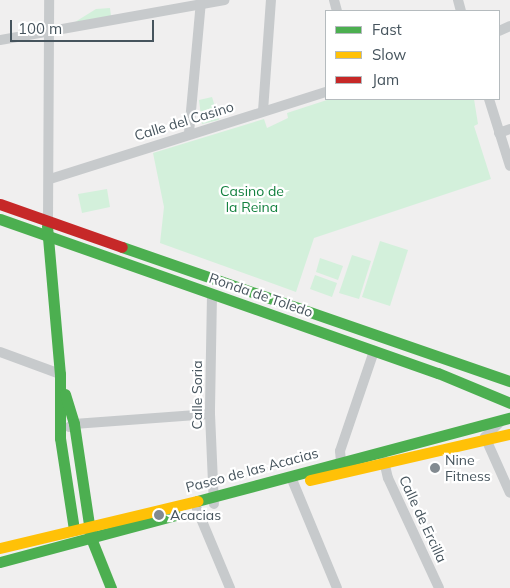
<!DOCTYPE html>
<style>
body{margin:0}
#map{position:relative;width:510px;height:588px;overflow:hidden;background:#f0efef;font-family:Mulish,sans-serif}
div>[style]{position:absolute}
.green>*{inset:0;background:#d3f0db}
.street>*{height:10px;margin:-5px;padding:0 5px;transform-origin:5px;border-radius:5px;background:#c7cacc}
.fast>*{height:11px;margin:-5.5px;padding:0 5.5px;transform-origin:5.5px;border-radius:5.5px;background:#4caf50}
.slow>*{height:11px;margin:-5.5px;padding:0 5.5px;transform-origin:5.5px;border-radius:5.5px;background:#ffc107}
.jam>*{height:11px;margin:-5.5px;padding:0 5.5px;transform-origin:5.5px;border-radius:5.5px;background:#c62828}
.dots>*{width:14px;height:14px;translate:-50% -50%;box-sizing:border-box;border:2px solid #fff;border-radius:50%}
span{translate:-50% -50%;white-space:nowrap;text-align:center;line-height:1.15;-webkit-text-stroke:4.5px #fff;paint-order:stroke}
.street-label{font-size:14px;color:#46545d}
.park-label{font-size:14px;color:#13813f}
.poi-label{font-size:14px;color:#46545d}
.left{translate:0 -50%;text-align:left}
.legend{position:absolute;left:325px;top:10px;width:175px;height:90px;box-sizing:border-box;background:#fff;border:1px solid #b5bbbe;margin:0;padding:6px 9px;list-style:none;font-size:15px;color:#46545d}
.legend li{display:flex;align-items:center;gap:10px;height:25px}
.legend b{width:25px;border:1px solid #b5bbbe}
.scale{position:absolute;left:10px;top:20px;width:144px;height:22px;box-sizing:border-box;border:2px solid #46545d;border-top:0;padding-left:6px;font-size:15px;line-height:18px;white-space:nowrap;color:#46545d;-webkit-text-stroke:4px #fff;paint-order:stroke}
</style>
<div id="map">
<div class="green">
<div style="clip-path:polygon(110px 8px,111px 16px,75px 22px,96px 9px)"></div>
<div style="clip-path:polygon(212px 97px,219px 120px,202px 124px,199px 100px)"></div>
<div style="clip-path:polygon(330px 99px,474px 99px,478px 124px,474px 126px,491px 179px,314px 238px,296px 292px,160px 243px,164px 207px,153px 153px,264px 119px,267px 128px,288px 118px,287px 113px)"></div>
<div style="clip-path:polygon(107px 189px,110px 207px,82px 213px,78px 194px)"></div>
<div style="clip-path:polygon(380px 241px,408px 250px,390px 306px,362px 297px)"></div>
<div style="clip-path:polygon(352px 255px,371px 261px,359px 299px,339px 293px)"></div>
<div style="clip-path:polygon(320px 258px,343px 266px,338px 280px,316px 272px)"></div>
<div style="clip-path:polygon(315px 275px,337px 283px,332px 297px,310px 289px)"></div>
</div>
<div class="street">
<div style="left:334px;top:0;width:11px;rotate:75deg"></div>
<div style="left:458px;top:0;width:11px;rotate:75deg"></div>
<div style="left:499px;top:31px;width:12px;rotate:-24deg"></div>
<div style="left:0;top:40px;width:228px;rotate:-10.1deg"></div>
<div style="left:489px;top:99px;width:70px;rotate:72.6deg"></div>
<div style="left:263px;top:111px;width:111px;rotate:-85.9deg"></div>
<div style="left:189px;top:133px;width:134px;rotate:-84.8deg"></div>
<div style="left:499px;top:133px;width:12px;rotate:-20deg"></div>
<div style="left:50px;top:179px;width:289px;rotate:-17.5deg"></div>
<div style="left:48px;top:221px;width:221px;rotate:-89.7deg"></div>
<div style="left:212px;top:294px;width:120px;rotate:91deg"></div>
<div style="left:210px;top:414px;width:90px;rotate:87.5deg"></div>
<div style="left:0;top:352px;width:64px;rotate:20.1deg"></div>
<div style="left:501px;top:421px;width:23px;rotate:135deg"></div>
<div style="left:485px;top:437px;width:61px;rotate:65.9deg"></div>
<div style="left:69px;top:427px;width:6px;rotate:-31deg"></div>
<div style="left:74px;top:424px;width:136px;rotate:-4.2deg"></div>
<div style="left:384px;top:461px;width:17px;rotate:77deg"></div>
<div style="left:388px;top:478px;width:121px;rotate:65.1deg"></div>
<div style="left:341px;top:462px;width:11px;rotate:-95deg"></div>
<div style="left:340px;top:451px;width:106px;rotate:-71.2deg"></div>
<div style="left:291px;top:477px;width:120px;rotate:67.5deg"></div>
<div style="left:197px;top:509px;width:86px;rotate:67.3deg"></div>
</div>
<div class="fast">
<div style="left:0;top:219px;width:464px;rotate:19.4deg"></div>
<div style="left:438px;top:373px;width:78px;rotate:22.6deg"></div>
<div style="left:47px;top:226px;width:149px;rotate:85deg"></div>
<div style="left:60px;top:374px;width:64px;rotate:90deg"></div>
<div style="left:60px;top:438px;width:93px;rotate:81.3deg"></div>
<div style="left:122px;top:247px;width:410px;rotate:19.1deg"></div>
<div style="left:65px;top:394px;width:31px;rotate:73deg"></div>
<div style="left:74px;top:424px;width:115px;rotate:81.5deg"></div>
<div style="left:91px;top:538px;width:54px;rotate:68.2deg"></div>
<div style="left:197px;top:501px;width:324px;rotate:-14.9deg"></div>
<div style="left:0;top:562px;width:182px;rotate:-15deg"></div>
</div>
<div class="slow">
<div style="left:310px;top:480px;width:205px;rotate:-13deg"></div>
<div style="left:0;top:548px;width:203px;rotate:-13.4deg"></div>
</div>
<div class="jam">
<div style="left:0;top:204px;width:129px;rotate:19.4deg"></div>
</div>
<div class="dots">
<div style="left:435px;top:468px;background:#828a90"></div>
<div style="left:159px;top:515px;background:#828a90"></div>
</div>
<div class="street-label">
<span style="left:184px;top:121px;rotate:-17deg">Calle del Casino</span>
<span style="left:261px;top:295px;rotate:19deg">Ronda de Toledo</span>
<span style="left:197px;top:395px;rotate:-90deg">Calle Soria</span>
<span style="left:252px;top:470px;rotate:-15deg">Paseo de las Acacias</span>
<span style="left:423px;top:519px;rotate:65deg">Calle de Ercilla</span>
</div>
<div class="park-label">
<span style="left:252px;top:199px">Casino de<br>la Reina</span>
</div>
<div class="poi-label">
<span class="left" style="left:445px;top:468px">Nine<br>Fitness</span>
<span class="left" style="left:170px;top:515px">Acacias</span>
</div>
<ul class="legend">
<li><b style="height:6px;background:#4caf50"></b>Fast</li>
<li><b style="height:6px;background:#ffc107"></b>Slow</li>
<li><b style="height:6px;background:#c62828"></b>Jam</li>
</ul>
<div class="scale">100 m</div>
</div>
